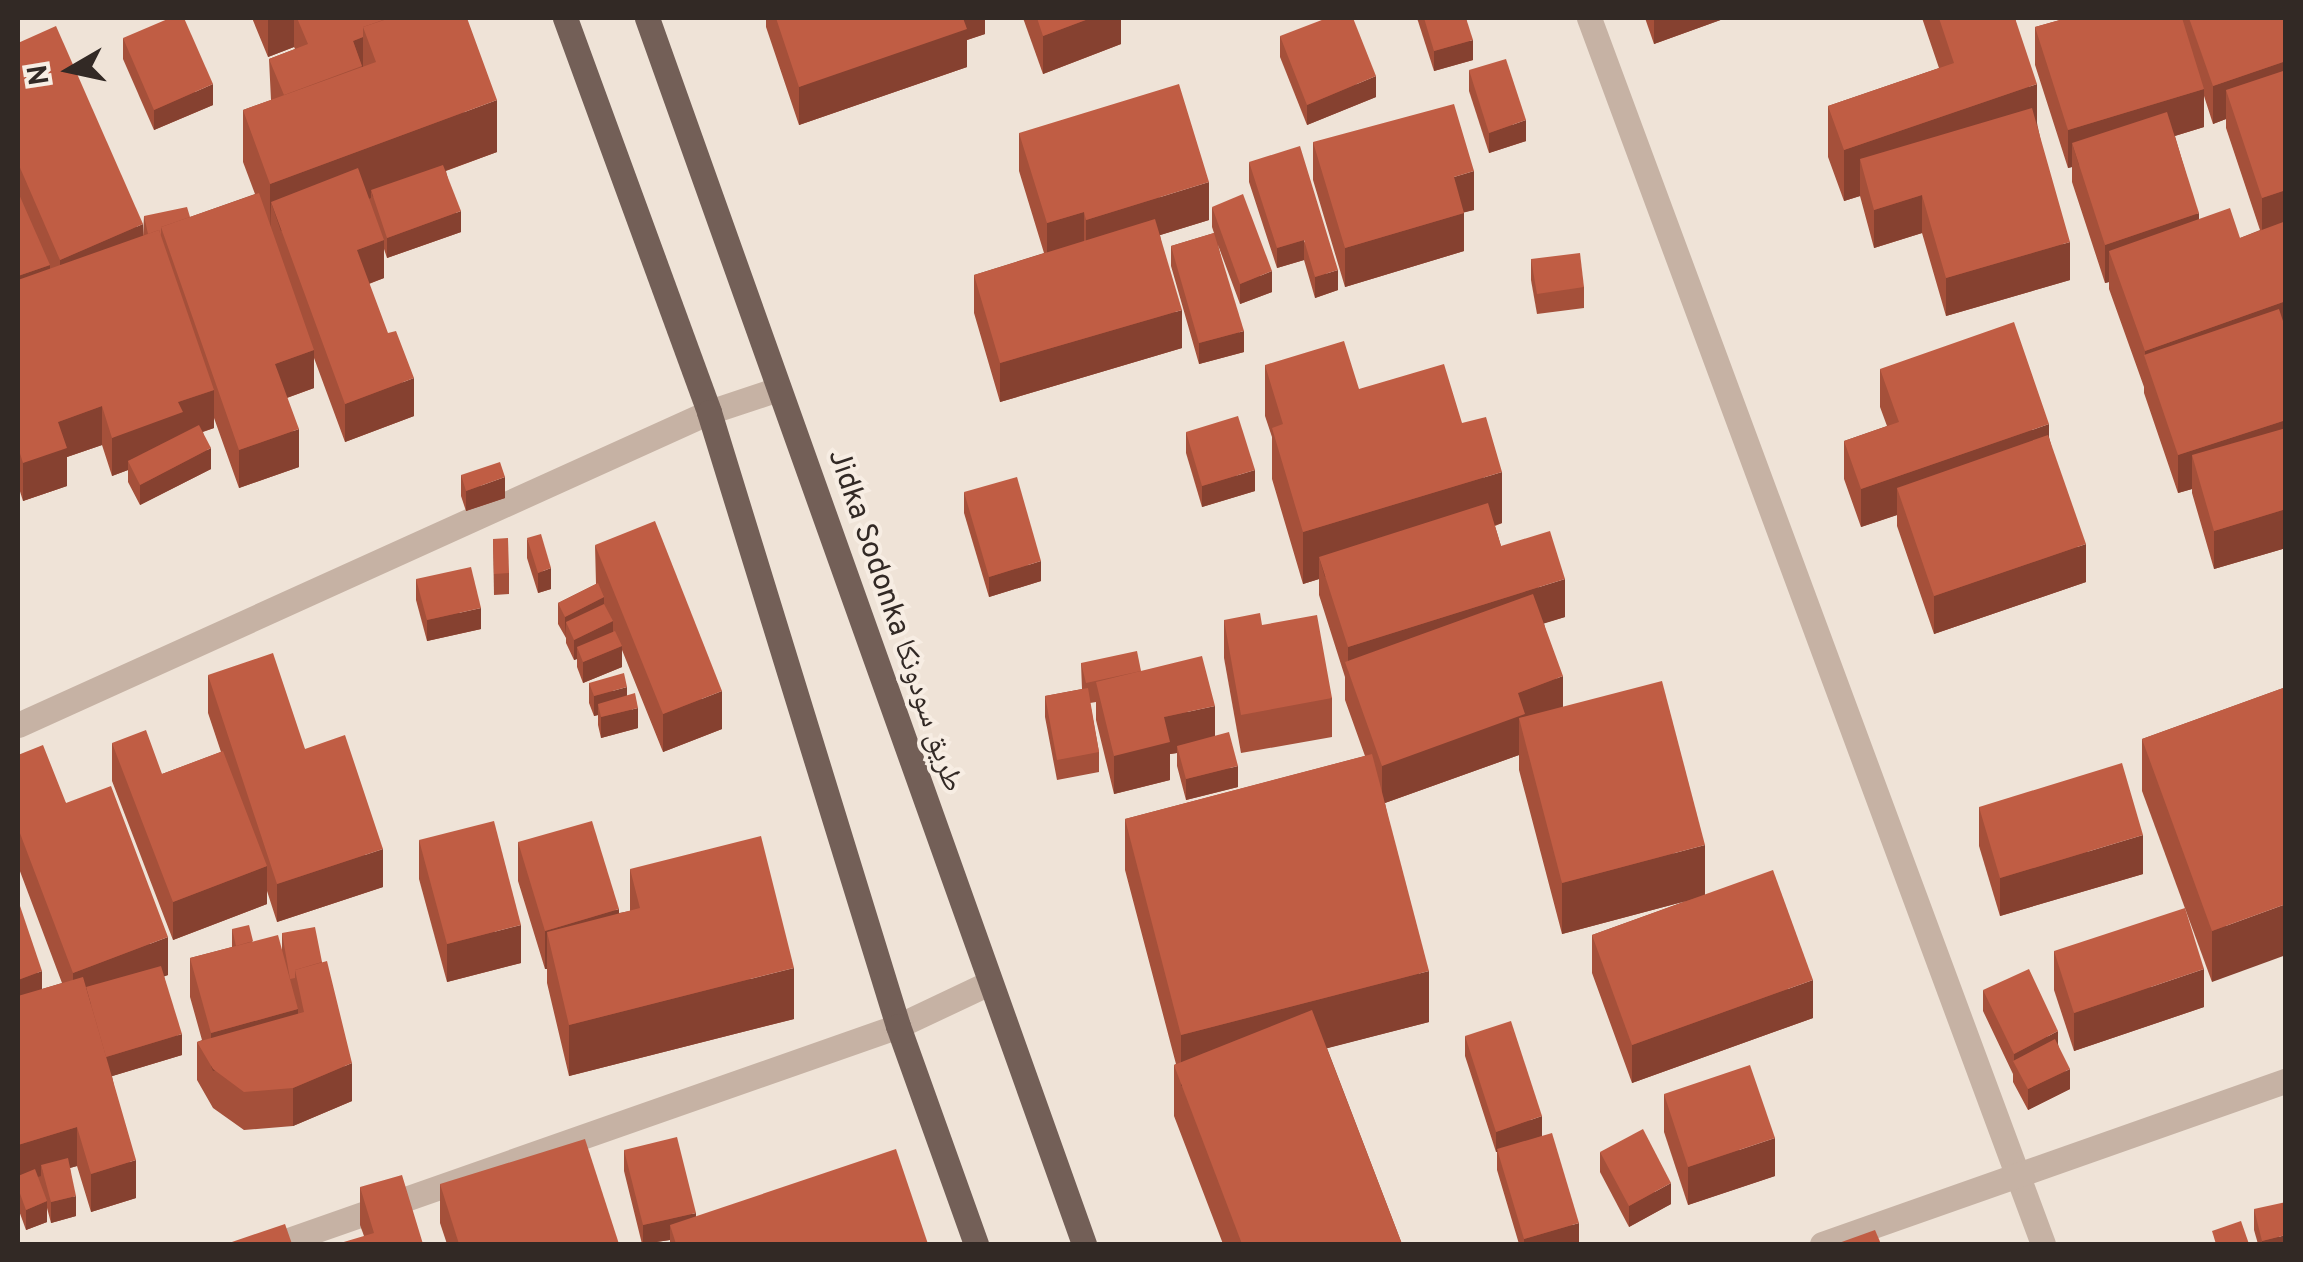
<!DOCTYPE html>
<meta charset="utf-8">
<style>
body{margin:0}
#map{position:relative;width:2303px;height:1262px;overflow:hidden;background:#efe3d7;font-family:Overpass,"Noto Naskh Arabic",sans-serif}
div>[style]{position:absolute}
.minor>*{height:25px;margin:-12.5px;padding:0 12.5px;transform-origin:12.5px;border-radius:12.5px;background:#c6b2a4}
.major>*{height:25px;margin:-12.5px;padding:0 12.5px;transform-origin:12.5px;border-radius:12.5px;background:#735f57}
.wall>*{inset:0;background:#a5503a}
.shaded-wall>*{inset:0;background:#864130}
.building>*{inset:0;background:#c05d44}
span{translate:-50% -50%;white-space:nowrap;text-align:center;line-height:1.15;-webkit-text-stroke:8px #f7ede3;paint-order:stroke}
.street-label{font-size:30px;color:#322925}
.frame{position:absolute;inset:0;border:20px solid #322925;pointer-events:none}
.north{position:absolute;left:20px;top:20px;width:100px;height:100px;-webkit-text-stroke:8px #f7ede3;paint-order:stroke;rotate:261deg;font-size:28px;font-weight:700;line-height:40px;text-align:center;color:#322925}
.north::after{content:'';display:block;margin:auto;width:35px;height:45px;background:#322925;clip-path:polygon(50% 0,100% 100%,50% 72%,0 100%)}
</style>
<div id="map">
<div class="minor">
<div style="left:1589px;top:18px;width:1307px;rotate:69.68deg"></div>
<div style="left:18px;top:725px;width:759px;rotate:-24.37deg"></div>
<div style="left:709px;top:412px;width:73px;rotate:-18.4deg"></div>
<div style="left:277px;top:1244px;width:658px;rotate:-19.34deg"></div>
<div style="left:898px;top:1026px;width:98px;rotate:-25.3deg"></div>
<div style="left:1822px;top:1244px;width:492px;rotate:-19.4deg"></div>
</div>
<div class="major">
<div style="left:565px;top:18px;width:419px;rotate:69.9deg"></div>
<div style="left:709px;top:412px;width:642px;rotate:72.89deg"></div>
<div style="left:898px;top:1026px;width:232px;rotate:70.3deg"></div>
<div style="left:647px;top:18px;width:1302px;rotate:70.38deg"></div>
</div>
<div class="wall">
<div style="clip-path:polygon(252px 18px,385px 18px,497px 152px,446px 171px,461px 232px,387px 258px,384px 249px,384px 278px,369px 284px,414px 416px,345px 442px,314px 358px,314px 388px,287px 398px,299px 467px,239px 488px,214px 418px,214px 428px,203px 432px,211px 469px,140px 505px,128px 482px,128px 470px,112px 476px,102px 445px,67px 457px,67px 486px,23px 501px,18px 485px,18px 43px,143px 236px,144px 216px,190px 217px,255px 194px,243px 162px,243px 110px,271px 100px,269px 59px,295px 49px,294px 47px,268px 57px)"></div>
<div style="clip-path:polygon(766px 18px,985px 18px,985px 34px,967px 40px,967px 67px,799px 125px,766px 27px)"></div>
<div style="clip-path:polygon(1023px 18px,1121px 18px,1121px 44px,1043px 74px)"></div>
<div style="clip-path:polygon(1417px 18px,1466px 18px,1473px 60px,1434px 71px)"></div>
<div style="clip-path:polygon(1645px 18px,1726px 18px,1654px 44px)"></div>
<div style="clip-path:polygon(1922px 18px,2015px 18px,2070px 280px,1946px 316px,1922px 233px,1874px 248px,1860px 196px,1844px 201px,1828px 157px,1828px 106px,1939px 68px)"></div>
<div style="clip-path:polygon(evenodd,2067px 18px,2286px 18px,2286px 548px,2214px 569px,2192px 493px,2192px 489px,2178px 493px,2144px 393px,2144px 387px,2109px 289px,2109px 282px,2105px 283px,2072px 182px,2072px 167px,2068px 168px,2035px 65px,2035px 27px,2067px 18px,2204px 96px,2213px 124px,2226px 119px,2226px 128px,2260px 230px,2240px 238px,2199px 219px,2175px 136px,2204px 127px,2204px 96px)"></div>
<div style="clip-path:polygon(1280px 36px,1376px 97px,1307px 125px,1280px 57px)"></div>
<div style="clip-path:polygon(123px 38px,213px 105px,154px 130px,123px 59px)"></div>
<div style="clip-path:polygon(1469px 70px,1526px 141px,1489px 153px,1469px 91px)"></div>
<div style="clip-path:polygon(1019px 133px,1209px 220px,1160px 235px,1182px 348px,1000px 402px,974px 313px,974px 275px,1044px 253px,1019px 171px)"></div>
<div style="clip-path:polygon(1313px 142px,1474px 210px,1464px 212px,1464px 251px,1345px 287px,1313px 180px)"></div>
<div style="clip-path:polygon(1249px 162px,1338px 290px,1315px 298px,1304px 260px,1277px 268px,1249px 182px)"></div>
<div style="clip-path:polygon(1212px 207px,1272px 292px,1240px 304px,1218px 245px,1244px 352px,1199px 364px,1171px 266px,1171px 246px,1214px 233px,1212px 227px)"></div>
<div style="clip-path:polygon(1531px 259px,1584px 287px,1584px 308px,1537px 314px,1531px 280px)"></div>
<div style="clip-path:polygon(1265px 365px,1359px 389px,1462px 423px,1502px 523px,1495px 526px,1501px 546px,1565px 617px,1544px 623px,1563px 707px,1705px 895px,1813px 1018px,1632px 1083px,1592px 973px,1592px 935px,1686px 901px,1562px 934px,1519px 770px,1519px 755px,1385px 803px,1429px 1022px,1327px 1048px,1402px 1244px,1223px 1244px,1174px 1116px,1174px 1065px,1176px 1064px,1125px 870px,1125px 819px,1365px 756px,1345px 700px,1345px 677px,1319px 595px,1319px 579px,1303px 584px,1272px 479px,1272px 437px,1265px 416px)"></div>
<div style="clip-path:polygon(1880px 369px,2049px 437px,2086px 582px,1934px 634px,1897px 526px,1897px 515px,1861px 527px,1844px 479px,1844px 441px,1887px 426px,1880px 407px)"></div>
<div style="clip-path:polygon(1186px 432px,1255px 491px,1202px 507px,1186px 453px)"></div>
<div style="clip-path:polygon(461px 475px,505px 498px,466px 511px,461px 496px)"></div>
<div style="clip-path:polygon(964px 492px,1041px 581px,989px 597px,964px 513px)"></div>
<div style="clip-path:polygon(527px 538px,551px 589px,538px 593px,527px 558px)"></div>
<div style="clip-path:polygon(493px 539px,509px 573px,509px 594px,494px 595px)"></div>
<div style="clip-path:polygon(595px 545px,722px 729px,663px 752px,622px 650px,622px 667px,583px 683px,577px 667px,577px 659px,574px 660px,566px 643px,566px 638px,558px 624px,558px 603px,596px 584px)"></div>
<div style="clip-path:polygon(416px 579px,481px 629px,427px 641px,416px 600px)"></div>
<div style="clip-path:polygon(1224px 620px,1262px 625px,1332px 698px,1332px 737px,1241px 753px,1224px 658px)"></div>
<div style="clip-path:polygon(1081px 663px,1141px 671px,1215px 736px,1238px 787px,1186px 800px,1177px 766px,1177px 753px,1170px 754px,1170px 780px,1114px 794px,1096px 720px,1096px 702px,1090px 703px,1099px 752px,1099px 772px,1057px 780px,1045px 717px,1045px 696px,1082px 689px)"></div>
<div style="clip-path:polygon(208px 675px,305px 749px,383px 887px,277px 922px,267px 891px,267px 904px,173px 940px,112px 781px,112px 743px,162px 774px,221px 752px,208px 713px)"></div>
<div style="clip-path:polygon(589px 683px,627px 695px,638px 728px,601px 738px,598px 725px,598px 715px,594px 716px,589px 703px)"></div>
<div style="clip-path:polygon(2286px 687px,2212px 982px,2142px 791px,2142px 739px)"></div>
<div style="clip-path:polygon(18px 755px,66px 803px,168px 975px,164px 976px,182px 1055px,112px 1076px,136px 1198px,91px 1212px,77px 1166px,70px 1168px,76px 1216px,51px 1223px,47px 1208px,47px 1222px,26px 1230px,18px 1208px,18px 900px,42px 989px,62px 983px,18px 866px)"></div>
<div style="clip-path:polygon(1979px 807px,2143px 874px,2000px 916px,1979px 846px)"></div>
<div style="clip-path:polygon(419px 840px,521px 963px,447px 982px,419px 879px)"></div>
<div style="clip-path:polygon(518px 842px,619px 913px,630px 911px,630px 869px,794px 1019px,569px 1076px,547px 983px,547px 969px,545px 969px,518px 881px)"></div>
<div style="clip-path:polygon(232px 929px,253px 942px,282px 951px,282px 933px,322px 962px,352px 1101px,293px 1126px,244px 1130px,213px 1108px,197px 1080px,197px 1042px,202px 1040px,190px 997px,190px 958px,232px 947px)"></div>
<div style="clip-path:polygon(2054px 951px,2204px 1007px,2074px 1051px,2054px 990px)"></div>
<div style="clip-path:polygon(1983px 990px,2058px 1044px,2070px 1089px,2028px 1110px,2013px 1082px,2013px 1074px,1983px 1011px)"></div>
<div style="clip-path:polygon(1465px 1036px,1542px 1136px,1579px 1244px,1519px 1244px,1497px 1170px,1497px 1152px,1496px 1152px,1465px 1056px)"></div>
<div style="clip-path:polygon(1664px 1094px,1775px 1176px,1688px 1205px,1664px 1132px)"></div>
<div style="clip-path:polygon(624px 1150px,696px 1217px,928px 1244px,670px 1244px,670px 1240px,642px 1244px,624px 1171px)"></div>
<div style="clip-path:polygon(1600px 1152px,1671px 1204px,1629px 1227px,1600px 1172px)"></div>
<div style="clip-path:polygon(440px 1184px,619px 1244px,447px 1244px,440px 1223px)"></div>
<div style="clip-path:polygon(360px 1187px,423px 1244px,364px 1236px,360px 1225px)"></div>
<div style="clip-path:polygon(2254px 1209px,2286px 1244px,2258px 1244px,2254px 1230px)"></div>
</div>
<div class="shaded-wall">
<div style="clip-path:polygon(272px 18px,294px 18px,294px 47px,268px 57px,268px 19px)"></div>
<div style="clip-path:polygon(959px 18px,985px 18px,985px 34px,967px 40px,967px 67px,799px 125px,799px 87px)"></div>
<div style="clip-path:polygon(1091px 18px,1121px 18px,1121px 44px,1043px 74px,1043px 36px)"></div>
<div style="clip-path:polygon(1654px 18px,1726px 18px,1654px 44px)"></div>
<div style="clip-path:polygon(363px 37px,363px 70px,353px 41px)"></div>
<div style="clip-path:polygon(1473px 40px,1473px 60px,1434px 71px,1434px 51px)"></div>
<div style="clip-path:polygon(2286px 61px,2286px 99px,2226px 90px,2226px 119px,2213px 124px,2213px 86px)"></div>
<div style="clip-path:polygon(1376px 76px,1376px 97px,1307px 125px,1307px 105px)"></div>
<div style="clip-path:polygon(213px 84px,213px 105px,154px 130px,154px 110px)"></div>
<div style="clip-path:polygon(2037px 84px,2037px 135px,1860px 159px,1860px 196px,1844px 201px,1844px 150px)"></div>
<div style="clip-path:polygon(2204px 89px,2204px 127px,2079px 165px,2072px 143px,2072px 167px,2068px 168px,2068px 130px)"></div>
<div style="clip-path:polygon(497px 100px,497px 152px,373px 197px,371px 190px,371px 198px,281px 231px,271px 202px,270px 235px,270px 184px)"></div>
<div style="clip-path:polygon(1526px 120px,1526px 141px,1489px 153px,1489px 133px)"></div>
<div style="clip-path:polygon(1474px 171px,1474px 210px,1454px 215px,1454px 177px)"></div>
<div style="clip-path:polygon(1209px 182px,1209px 220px,1086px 258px,1086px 220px)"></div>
<div style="clip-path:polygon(2286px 190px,2286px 228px,2262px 236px,2262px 198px)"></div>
<div style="clip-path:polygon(1922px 195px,1922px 233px,1874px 248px,1874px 210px)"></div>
<div style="clip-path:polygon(461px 211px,461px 232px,387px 258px,387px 238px)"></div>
<div style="clip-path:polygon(1084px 212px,1084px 250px,1047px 261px,1047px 223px)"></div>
<div style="clip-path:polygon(1464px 213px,1464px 251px,1345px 287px,1345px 248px)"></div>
<div style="clip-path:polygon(2199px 213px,2199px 251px,2109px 251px,2109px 282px,2105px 283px,2105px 245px)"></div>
<div style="clip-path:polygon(143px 224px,143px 262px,60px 298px,60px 260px)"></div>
<div style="clip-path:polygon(384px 240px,384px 278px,357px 288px,357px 250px)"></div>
<div style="clip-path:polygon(1304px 240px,1304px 260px,1277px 268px,1277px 248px)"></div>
<div style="clip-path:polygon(2070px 242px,2070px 280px,1946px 316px,1946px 278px)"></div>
<div style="clip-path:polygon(50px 265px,50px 303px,18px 314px,18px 276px)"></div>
<div style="clip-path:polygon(1338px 270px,1338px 290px,1315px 298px,1315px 277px)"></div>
<div style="clip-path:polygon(1272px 271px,1272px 292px,1240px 304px,1240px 284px)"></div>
<div style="clip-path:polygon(2286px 301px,2286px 339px,2145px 356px,2145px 351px)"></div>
<div style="clip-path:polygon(1182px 310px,1182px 348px,1000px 402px,1000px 363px)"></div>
<div style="clip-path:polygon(1244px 331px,1244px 352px,1199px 364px,1199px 343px)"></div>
<div style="clip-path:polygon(314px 350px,314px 388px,275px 402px,275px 364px)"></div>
<div style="clip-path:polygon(414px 378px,414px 416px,345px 442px,345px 404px)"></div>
<div style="clip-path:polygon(214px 390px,214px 428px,183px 438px,128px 461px,128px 470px,112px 476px,112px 438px,178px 402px)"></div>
<div style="clip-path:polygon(102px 406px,102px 445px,67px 457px,67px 486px,23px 501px,23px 463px,58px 422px)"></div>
<div style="clip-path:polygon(2286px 420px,2286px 458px,2192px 455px,2192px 489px,2178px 493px,2178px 455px)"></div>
<div style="clip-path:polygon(2049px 424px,2049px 462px,1897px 488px,1897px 515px,1861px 527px,1861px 489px)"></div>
<div style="clip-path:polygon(299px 429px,299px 467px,239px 488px,239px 450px)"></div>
<div style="clip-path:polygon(211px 448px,211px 469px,140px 505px,140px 485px)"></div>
<div style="clip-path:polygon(1255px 470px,1255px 491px,1202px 507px,1202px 486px)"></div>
<div style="clip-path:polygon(1502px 472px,1502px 523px,1325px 577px,1319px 557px,1319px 579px,1303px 584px,1303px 532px)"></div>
<div style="clip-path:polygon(505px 477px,505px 498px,466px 511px,466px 491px)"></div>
<div style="clip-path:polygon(2286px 509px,2286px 548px,2214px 569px,2214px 531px)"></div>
<div style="clip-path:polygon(2086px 544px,2086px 582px,1934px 634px,1934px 596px)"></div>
<div style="clip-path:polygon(1041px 561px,1041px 581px,989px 597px,989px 577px)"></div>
<div style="clip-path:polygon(551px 568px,551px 589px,538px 593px,538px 573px)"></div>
<div style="clip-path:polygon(1565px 579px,1565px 617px,1353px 683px,1348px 670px,1348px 647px)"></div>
<div style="clip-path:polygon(604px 597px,604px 618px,566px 622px,565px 638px,565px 617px)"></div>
<div style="clip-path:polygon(481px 608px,481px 629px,427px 641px,427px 620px)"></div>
<div style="clip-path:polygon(613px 621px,613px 642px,577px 647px,577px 659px,574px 660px,574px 640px)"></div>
<div style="clip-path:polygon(622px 646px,622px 667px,583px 683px,583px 662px)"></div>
<div style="clip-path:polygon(1563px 676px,1563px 714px,1519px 718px,1519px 755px,1382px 804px,1382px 766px,1518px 693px)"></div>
<div style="clip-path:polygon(627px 687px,627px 707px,598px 704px,598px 715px,594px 716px,594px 696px)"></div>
<div style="clip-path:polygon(722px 691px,722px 729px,663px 752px,663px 714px)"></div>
<div style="clip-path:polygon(1215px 706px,1215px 744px,1177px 746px,1177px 753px,1170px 754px,1170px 780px,1114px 794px,1114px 756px,1164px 717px)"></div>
<div style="clip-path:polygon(638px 708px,638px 728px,601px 738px,601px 717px)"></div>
<div style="clip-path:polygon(1238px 766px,1238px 787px,1186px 800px,1186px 779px)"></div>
<div style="clip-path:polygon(2143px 835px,2143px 874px,2000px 916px,2000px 878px)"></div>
<div style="clip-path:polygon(1705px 845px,1705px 896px,1562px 934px,1562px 883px)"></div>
<div style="clip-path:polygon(383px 849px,383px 887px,277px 922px,277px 884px)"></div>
<div style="clip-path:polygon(267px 866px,267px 904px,173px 940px,173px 902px)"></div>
<div style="clip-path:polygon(2286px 904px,2286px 955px,2212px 982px,2212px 931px)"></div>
<div style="clip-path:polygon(619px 909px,619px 948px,547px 932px,547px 969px,545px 969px,545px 931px)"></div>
<div style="clip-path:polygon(521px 925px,521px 963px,447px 982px,447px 944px)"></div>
<div style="clip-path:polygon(168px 937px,168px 975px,73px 1012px,73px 973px)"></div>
<div style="clip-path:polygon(794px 968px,794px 1019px,569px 1076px,569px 1025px)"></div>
<div style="clip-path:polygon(2204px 969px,2204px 1007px,2074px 1051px,2074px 1013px)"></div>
<div style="clip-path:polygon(42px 971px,42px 1009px,18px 1018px,18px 980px)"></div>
<div style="clip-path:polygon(1429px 971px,1429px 1022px,1181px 1086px,1181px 1035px)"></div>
<div style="clip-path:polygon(1813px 980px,1813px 1018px,1632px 1083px,1632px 1045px)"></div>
<div style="clip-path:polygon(298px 1009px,298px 1047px,213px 1071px,211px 1066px,211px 1033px)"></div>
<div style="clip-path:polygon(2058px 1031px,2058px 1052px,2014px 1061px,2014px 1054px)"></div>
<div style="clip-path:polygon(182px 1034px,182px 1055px,106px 1078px,106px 1057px)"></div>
<div style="clip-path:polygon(352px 1063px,352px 1101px,293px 1126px,293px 1088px)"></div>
<div style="clip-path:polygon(2070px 1069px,2070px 1089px,2028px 1110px,2028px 1089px)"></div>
<div style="clip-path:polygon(1542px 1116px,1542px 1136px,1496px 1152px,1496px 1132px)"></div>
<div style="clip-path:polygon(77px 1127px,77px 1166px,44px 1175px,41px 1165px,41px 1176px,18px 1183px,18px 1145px)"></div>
<div style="clip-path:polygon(1775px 1138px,1775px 1176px,1688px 1205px,1688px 1167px)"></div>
<div style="clip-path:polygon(136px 1160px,136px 1198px,91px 1212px,91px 1174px)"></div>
<div style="clip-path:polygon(1671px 1183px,1671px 1204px,1629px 1227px,1629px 1206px)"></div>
<div style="clip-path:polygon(76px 1196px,76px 1216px,51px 1223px,51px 1202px)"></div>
<div style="clip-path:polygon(47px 1201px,47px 1222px,26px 1230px,26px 1210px)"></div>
<div style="clip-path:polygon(696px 1213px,696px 1234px,670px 1225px,670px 1240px,643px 1244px,643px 1225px)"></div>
<div style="clip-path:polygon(1579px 1223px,1579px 1244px,1524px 1244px,1524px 1239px)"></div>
<div style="clip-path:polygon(2286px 1235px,2286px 1244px,2262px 1244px,2262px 1241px)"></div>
</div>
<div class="building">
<div style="clip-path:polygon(170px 18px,184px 18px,213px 84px,154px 110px,123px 38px)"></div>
<div style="clip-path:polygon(297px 18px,385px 18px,386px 19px,363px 27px,363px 37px,353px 41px,362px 66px,284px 95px,269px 59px,308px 44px)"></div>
<div style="clip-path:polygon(390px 18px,467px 18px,497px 100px,270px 184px,243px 110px,376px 62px,363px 27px)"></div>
<div style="clip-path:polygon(776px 18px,963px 18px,967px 29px,799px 87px)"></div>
<div style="clip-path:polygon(1037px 18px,1091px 18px,1043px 36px)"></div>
<div style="clip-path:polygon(1327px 18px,1353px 18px,1376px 76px,1307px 105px,1280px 36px)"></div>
<div style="clip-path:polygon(1424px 18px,1466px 18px,1473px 40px,1434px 51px)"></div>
<div style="clip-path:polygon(1939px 18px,2015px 18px,2037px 84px,1844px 150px,1828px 106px,1954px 63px)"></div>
<div style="clip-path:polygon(2067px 18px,2182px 18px,2204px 89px,2068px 130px,2035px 27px)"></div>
<div style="clip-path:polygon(2189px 18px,2286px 18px,2286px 61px,2213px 86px)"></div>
<div style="clip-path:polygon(56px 26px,143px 224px,60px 260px,18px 163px,18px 43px)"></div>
<div style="clip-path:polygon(1506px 59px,1526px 120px,1489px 133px,1469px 70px)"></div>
<div style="clip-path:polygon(2286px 70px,2286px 190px,2262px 198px,2226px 90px)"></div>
<div style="clip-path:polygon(1179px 84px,1209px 182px,1086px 220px,1084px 212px,1047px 223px,1019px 133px)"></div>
<div style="clip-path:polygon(1454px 104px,1474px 171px,1454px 177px,1464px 213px,1345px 248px,1313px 142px)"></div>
<div style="clip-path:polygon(2032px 108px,2070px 242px,1946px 278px,1922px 195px,1874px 210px,1860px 159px)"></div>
<div style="clip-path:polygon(2167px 112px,2199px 213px,2105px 245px,2072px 143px)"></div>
<div style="clip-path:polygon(1300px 146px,1338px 270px,1315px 277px,1304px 240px,1277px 248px,1249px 162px)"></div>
<div style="clip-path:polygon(443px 165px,461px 211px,387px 238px,371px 190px)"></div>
<div style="clip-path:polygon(358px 168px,384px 240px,357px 250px,388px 333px,396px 331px,414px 378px,345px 404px,271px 202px)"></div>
<div style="clip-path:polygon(18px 192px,50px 265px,18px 276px)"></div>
<div style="clip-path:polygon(259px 193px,314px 350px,275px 364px,299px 429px,239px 450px,161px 227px)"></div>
<div style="clip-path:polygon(1243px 194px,1272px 271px,1240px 284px,1212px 207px)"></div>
<div style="clip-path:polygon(187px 207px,190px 217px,161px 227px,161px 236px,159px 230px,148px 234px,144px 216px)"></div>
<div style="clip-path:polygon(2230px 208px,2240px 238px,2286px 221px,2286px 301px,2145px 351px,2109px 251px)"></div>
<div style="clip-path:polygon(1155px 219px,1182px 310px,1000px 363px,974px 275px)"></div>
<div style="clip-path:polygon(159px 230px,214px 390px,178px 402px,183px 412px,112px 438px,102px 406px,58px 422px,67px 448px,23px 463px,18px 447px,18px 280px)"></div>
<div style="clip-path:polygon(1214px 233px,1244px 331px,1199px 343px,1171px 246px)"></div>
<div style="clip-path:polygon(1580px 253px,1584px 287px,1537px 294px,1531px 259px)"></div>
<div style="clip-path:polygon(2279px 309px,2286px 330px,2286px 420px,2178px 455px,2144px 355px)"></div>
<div style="clip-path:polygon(2014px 322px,2049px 424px,1861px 489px,1844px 441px,1899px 422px,1880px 369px)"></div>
<div style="clip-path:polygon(1344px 341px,1359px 389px,1444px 364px,1462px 423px,1486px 417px,1502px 472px,1303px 532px,1272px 428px,1283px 424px,1265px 365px)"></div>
<div style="clip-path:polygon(1238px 416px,1255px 470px,1202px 486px,1186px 432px)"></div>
<div style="clip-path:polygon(199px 425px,211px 448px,140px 485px,128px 461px)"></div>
<div style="clip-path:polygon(2286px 428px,2286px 509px,2214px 531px,2192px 455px)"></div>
<div style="clip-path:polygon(2048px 435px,2086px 544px,1934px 596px,1897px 488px)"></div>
<div style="clip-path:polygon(500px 462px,505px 477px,466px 491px,461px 475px)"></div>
<div style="clip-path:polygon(1017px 477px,1041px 561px,989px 577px,964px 492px)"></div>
<div style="clip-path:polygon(1488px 503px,1501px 546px,1550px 531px,1565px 579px,1348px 647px,1319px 557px)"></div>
<div style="clip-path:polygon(655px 521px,722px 691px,663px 714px,595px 545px)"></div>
<div style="clip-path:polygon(541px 534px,551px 568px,538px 573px,527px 538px)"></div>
<div style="clip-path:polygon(508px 538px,509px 573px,494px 574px,493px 539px)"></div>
<div style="clip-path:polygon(471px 567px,481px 608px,427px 620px,416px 579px)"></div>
<div style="clip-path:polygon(598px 583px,604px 597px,565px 617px,558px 603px)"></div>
<div style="clip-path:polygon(1533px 594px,1563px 676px,1518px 693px,1525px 714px,1382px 766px,1345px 662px)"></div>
<div style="clip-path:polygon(604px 604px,613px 621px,574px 640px,566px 622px)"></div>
<div style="clip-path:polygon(1260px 613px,1262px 625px,1317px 615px,1332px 698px,1241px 715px,1224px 620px)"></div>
<div style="clip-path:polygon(615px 631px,622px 646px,583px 662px,577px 647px)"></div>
<div style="clip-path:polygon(1137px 651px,1141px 671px,1086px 683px,1081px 663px)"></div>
<div style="clip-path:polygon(273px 653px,305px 749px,345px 735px,383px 849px,277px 884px,208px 675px)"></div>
<div style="clip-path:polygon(1202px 656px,1215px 706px,1164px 717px,1170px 742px,1114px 756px,1096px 682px)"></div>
<div style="clip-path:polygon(624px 673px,627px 687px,594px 696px,589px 683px)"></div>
<div style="clip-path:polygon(1662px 681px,1705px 845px,1562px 883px,1519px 718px)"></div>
<div style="clip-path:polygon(2286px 687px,2286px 904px,2212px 931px,2142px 739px)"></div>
<div style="clip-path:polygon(1088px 688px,1099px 752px,1057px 760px,1045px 696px)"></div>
<div style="clip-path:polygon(635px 693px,638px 708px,601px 717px,598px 704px)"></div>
<div style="clip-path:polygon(146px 730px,162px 774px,223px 751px,267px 866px,173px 902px,112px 743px)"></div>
<div style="clip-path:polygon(1229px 732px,1238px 766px,1186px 779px,1177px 746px)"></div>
<div style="clip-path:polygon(43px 745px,66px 803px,111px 786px,168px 937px,73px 973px,18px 828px,18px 755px)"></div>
<div style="clip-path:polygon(1372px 754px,1429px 971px,1181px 1035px,1125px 819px)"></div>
<div style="clip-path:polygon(2122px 763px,2143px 835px,2000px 878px,1979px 807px)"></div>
<div style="clip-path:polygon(494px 821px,521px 925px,447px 944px,419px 840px)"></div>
<div style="clip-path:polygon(592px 821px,619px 909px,545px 931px,518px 842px)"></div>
<div style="clip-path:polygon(761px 836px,794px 968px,569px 1025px,547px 932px,640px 908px,630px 869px)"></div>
<div style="clip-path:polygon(1773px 870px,1813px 980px,1632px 1045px,1592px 935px)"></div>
<div style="clip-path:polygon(18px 900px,42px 971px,18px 980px)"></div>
<div style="clip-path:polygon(2185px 908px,2204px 969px,2074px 1013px,2054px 951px)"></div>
<div style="clip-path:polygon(249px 925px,253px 941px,236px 946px,232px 929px)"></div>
<div style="clip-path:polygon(315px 927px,322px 962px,295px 970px,295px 978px,290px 979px,282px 933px)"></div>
<div style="clip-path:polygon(278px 935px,298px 1009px,211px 1033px,190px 958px)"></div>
<div style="clip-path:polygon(327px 961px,352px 1063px,293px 1088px,244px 1092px,213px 1069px,197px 1042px,304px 1012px,295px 970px)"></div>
<div style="clip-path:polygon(161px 966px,182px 1034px,106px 1057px,86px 987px)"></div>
<div style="clip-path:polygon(2029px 969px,2058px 1031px,2014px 1054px,1983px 990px)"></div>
<div style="clip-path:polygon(83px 977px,136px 1160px,91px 1174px,77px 1127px,18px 1145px,18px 996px)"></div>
<div style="clip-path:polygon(1312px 1010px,1402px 1244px,1242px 1244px,1174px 1065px)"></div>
<div style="clip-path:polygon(1511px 1021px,1542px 1116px,1496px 1132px,1465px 1036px)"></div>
<div style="clip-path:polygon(2055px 1039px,2070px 1069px,2028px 1089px,2013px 1061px)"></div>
<div style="clip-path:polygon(1750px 1065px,1775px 1138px,1688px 1167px,1664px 1094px)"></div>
<div style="clip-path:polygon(1643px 1129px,1671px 1183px,1629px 1206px,1600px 1152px)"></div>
<div style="clip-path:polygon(1552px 1133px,1579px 1223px,1524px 1239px,1497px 1149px)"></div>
<div style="clip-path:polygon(677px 1137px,696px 1213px,643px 1225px,624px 1150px)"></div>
<div style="clip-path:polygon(585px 1139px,619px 1244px,459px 1244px,440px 1184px)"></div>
<div style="clip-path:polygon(896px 1149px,928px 1244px,676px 1244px,670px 1225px)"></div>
<div style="clip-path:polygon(68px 1158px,76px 1196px,51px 1202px,41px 1165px)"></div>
<div style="clip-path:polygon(35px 1169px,47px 1201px,26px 1210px,18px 1188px,18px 1176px)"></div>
<div style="clip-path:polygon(402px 1175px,423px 1244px,337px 1244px,374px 1233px,360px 1187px)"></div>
<div style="clip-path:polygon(2286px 1202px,2286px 1235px,2262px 1241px,2254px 1209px)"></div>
<div style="clip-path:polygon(2241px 1221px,2249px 1244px,2216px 1244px,2212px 1231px)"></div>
<div style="clip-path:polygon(285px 1224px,292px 1244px,226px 1244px)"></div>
<div style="clip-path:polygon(1875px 1230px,1881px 1244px,1836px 1244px)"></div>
</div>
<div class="street-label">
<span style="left:894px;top:621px;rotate:71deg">Jidka Sodonka طريق سودونكا</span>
</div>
<div class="frame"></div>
<div class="north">N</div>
</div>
